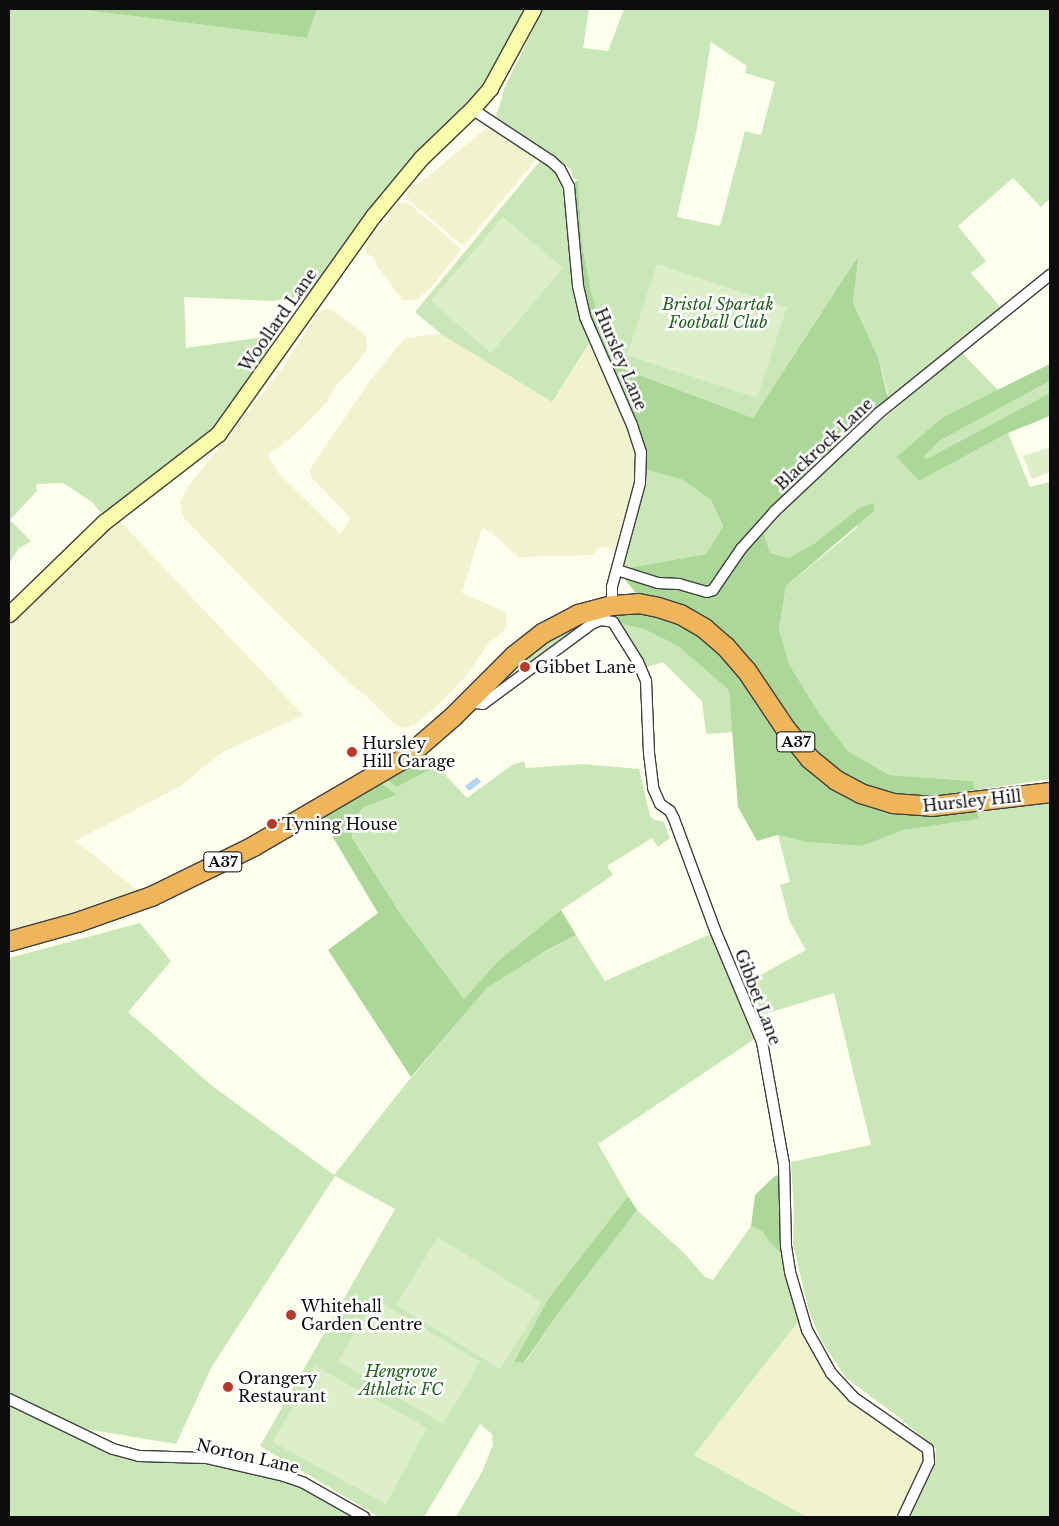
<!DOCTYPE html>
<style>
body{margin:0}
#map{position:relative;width:1059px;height:1526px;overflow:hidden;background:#fefeed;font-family:"Libre Baskerville",serif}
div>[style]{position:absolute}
.farmland>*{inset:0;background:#f1f3ce}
.green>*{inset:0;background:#cae7b8}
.forest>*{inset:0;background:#abd898}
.pitch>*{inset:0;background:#ddefca}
.water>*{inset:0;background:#b4d2f4}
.roads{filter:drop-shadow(1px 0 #404040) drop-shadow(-1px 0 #404040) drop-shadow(0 1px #404040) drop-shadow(0 -1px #404040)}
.street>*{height:10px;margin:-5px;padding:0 5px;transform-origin:5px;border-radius:5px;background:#fff}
.secondary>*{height:15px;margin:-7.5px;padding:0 7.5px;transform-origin:7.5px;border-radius:7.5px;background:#f9fcaa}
.highway>*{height:19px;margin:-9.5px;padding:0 9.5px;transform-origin:9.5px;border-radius:9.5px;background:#efb55a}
.dots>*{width:14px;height:14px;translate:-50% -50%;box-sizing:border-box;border:2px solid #fff;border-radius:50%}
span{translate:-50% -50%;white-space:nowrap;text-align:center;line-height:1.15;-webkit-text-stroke:5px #fff;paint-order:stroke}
.shield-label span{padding:1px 4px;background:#fff;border:1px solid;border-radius:4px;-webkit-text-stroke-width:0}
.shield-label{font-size:15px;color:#0d0d0d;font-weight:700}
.park-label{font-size:16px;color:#23621f;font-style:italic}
.street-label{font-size:16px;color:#0d0d0d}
.poi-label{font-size:16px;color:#0d0d0d}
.left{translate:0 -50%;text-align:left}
.frame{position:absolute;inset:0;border:10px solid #0d0d0d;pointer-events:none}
</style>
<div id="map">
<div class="farmland">
<div style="clip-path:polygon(489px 126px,538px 157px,467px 242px,462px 245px,410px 201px,407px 194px,411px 187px,421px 182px)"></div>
<div style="clip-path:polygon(407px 202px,461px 249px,433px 285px,417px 300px,403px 300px,377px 266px,374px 258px,366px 253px,365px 243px,390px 216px,391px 210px,399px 203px)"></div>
<div style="clip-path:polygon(324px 309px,332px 310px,362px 332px,367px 339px,367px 349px,354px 367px,336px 385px,327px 402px,292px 437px,269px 454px,268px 457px,280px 475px,340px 534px,351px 518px,311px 477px,310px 469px,372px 378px,405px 338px,441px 334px,552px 402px,592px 341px,639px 456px,637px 479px,618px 553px,608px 547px,597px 548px,595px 555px,518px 557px,492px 533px,482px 528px,462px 593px,504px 611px,507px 619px,506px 629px,489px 643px,466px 676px,439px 704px,413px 726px,402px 728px,393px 723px,366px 696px,354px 687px,263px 599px,183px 517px,180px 503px,187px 488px,282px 369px,317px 314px)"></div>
<div style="clip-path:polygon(117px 518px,303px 715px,221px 753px,179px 787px,75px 841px,140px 892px,68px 917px,9px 931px,9px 622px,41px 588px)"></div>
<div style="clip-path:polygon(801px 1318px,829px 1375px,917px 1444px,926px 1455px,927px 1461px,895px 1517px,807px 1517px,694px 1455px)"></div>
</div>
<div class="green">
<div style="clip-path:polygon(9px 9px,77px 9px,307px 38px,317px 9px,530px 9px,488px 87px,313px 296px,272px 301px,184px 297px,186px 348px,285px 334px,215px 432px,105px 518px,92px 502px,63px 483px,36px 484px,37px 491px,10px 520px,31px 541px,18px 549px,9px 564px)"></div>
<div style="clip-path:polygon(evenodd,543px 9px,589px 9px,583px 48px,608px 51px,624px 9px,1050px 9px,1050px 198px,1041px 207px,1013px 178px,958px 226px,986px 261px,971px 273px,1002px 309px,889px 397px,878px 357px,853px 303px,857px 257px,753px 418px,620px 367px,603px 330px,591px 291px,582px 244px,578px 180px,573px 178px,571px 169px,496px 117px,505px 87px,543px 9px,711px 42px,747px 66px,745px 73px,775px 82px,761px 135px,745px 131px,720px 226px,677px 217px,697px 128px,711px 42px)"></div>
<div style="clip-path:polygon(540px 161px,554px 169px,561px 180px,575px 285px,590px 342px,552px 402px,441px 334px,415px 312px)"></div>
<div style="clip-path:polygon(962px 353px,998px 390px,943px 417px,896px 457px,919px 481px,1008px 433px,1030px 487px,1050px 482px,1050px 779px,975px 790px,973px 781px,889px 775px,848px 751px,818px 712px,789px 664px,779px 629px,786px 586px,857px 528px,859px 508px,815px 543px,788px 558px,770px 553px,764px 532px,799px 496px,870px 430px)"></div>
<div style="clip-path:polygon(1050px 381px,1050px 393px,927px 460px,923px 457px,941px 440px)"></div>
<div style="clip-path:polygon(641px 468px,683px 480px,711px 500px,723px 528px,706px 554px,617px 570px)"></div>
<div style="clip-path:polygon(610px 615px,610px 618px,585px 625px,535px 659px,519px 667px,522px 660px,548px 640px,589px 620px)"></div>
<div style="clip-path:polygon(613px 622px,644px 629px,678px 646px,730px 690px,733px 732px,706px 734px,702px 701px,663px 662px,641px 669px)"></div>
<div style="clip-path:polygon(524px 761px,526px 768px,583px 764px,639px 769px,650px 816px,655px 820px,663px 821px,670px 838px,658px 847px,652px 838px,607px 866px,613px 875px,561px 910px,498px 961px,464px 999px,400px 913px,352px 836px,356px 815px,364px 807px,397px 795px,381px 783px,382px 777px,397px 787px,437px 766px,467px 798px,512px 765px)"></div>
<div style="clip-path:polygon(1050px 803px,1050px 1517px,907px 1517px,935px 1465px,936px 1449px,896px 1415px,846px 1378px,821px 1340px,809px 1311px,793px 1244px,794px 1212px,791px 1162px,871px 1145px,834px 993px,761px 1015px,746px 983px,806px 950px,790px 922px,780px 885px,790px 882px,778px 835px,806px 842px,862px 846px,904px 830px,979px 819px,978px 812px)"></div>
<div style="clip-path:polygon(140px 923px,171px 961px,128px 1012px,211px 1085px,334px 1175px,405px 1085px,488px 987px,503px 976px,576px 935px,605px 981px,713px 933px,759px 1036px,598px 1144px,628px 1196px,548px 1299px,514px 1362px,525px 1363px,557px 1315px,637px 1210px,684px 1253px,705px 1277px,713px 1280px,751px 1226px,763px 1232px,769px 1242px,781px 1253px,801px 1318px,694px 1455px,807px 1517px,456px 1517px,482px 1472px,493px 1445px,492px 1434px,480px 1424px,424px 1517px,379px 1517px,260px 1446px,395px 1209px,335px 1176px,211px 1368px,176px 1444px,86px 1429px,9px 1393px,9px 958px)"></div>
<div style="clip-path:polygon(9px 1404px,109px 1453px,140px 1461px,207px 1463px,285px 1480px,307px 1489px,358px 1517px,9px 1517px)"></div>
</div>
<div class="forest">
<div style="clip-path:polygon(77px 9px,317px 9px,307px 38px)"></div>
<div style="clip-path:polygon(578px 180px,582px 244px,591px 291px,603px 330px,619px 367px,753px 418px,858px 256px,853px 303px,878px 357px,887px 394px,892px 402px,762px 526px,770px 553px,788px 558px,815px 543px,859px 508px,874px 503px,874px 511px,786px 586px,779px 629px,789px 664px,818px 712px,848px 751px,889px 775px,973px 781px,975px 790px,923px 797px,888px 794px,870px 789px,836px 771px,798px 735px,767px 686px,662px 599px,636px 593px,617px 570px,706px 554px,723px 527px,711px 500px,683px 480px,641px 468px,641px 452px,585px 317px,569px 187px)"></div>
<div style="clip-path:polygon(1050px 364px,1050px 381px,941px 440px,923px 457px,927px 459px,1050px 393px,1050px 416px,1008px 433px,919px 481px,896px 457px,943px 417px)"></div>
<div style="clip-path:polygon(614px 611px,653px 615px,679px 623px,699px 636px,729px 663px,807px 765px,939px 813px,978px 812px,979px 819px,904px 830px,862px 846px,806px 842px,778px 835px,757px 841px,738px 807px,729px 690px,678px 646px,644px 629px,617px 623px)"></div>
<div style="clip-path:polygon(425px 753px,437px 766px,397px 787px,382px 777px)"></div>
<div style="clip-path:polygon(381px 783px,397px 795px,364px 807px,356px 816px,352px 837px,400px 913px,464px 999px,498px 961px,561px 910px,576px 935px,546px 951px,488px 987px,411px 1077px,328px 950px,378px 913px,319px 814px)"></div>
<div style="clip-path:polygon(776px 1175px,782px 1178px,781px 1253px,769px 1242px,763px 1232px,751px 1226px,755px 1195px)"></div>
<div style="clip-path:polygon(628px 1196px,637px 1210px,557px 1315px,524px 1363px,514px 1362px,548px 1299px)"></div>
</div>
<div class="pitch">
<div style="clip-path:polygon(503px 217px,563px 268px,491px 353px,431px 301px)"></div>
<div style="clip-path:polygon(657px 264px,787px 307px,757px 398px,627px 355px)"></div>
<div style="clip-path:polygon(1050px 447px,1050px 472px,1032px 479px,1023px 456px)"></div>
<div style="clip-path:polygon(438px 1237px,542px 1302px,500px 1369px,396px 1305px)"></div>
<div style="clip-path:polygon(375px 1299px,480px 1362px,443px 1424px,338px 1361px)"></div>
<div style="clip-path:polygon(315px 1366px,427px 1428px,386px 1504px,273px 1442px)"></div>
</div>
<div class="water">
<div style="clip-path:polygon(477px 777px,481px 782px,469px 791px,465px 786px)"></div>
</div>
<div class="roads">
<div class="street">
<div style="left:472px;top:109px;width:95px;rotate:33.4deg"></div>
<div style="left:551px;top:161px;width:12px;rotate:42deg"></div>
<div style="left:560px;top:169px;width:20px;rotate:63deg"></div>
<div style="left:569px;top:187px;width:99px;rotate:84.8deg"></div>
<div style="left:578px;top:286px;width:32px;rotate:77deg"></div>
<div style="left:585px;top:317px;width:118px;rotate:66.5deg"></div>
<div style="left:632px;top:425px;width:28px;rotate:72deg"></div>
<div style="left:641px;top:452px;width:31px;rotate:92deg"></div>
<div style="left:640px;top:483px;width:108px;rotate:105.1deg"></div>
<div style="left:612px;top:587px;width:18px;rotate:90deg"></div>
<div style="left:617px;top:570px;width:43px;rotate:17.6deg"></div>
<div style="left:658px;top:583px;width:21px;rotate:3deg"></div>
<div style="left:679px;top:584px;width:29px;rotate:16deg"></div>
<div style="left:707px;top:592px;width:6px;rotate:-18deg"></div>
<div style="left:713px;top:590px;width:50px;rotate:-55.7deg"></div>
<div style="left:741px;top:549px;width:51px;rotate:-48.2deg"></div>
<div style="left:775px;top:511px;width:143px;rotate:-43.3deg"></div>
<div style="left:879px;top:413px;width:220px;rotate:-38.9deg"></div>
<div style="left:468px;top:702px;width:15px;rotate:8deg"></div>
<div style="left:483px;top:704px;width:137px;rotate:-36.4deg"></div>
<div style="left:593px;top:623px;width:9px;rotate:-21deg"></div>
<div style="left:601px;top:620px;width:12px;rotate:9deg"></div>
<div style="left:613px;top:622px;width:47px;rotate:58deg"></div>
<div style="left:638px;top:662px;width:21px;rotate:67deg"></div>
<div style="left:646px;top:681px;width:72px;rotate:87.6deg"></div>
<div style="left:649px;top:753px;width:35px;rotate:83deg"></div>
<div style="left:653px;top:788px;width:17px;rotate:66deg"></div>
<div style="left:660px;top:804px;width:12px;rotate:35deg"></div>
<div style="left:670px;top:811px;width:9px;rotate:63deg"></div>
<div style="left:674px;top:819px;width:118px;rotate:69.7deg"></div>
<div style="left:715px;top:930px;width:121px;rotate:67.2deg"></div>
<div style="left:762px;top:1042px;width:124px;rotate:79.8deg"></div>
<div style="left:784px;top:1164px;width:82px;rotate:88.6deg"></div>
<div style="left:786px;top:1246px;width:26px;rotate:81deg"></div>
<div style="left:790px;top:1272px;width:60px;rotate:73.7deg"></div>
<div style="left:807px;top:1330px;width:49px;rotate:60.8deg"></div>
<div style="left:831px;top:1373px;width:33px;rotate:47deg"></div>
<div style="left:853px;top:1397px;width:91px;rotate:34.7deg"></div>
<div style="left:928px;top:1449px;width:13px;rotate:86deg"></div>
<div style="left:929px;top:1462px;width:61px;rotate:115.3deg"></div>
<div style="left:9px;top:1399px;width:115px;rotate:25.7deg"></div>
<div style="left:113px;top:1449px;width:27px;rotate:15deg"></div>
<div style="left:139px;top:1456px;width:67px;rotate:1.7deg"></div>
<div style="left:206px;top:1458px;width:80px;rotate:13deg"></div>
<div style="left:284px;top:1476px;width:21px;rotate:19deg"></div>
<div style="left:304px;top:1483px;width:69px;rotate:29.5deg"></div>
</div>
<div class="secondary">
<div style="left:9px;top:614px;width:132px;rotate:-44.1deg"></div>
<div style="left:104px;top:522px;width:144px;rotate:-37.7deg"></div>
<div style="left:218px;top:434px;width:267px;rotate:-54.6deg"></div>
<div style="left:373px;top:216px;width:75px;rotate:-50.4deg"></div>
<div style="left:421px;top:158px;width:71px;rotate:-43.9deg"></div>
<div style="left:472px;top:109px;width:28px;rotate:-49deg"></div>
<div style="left:490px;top:88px;width:90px;rotate:-61.4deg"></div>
</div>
<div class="highway">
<div style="left:9px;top:941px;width:71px;rotate:-15.6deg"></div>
<div style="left:77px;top:922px;width:78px;rotate:-19.4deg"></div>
<div style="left:151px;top:896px;width:114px;rotate:-26.1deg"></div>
<div style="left:253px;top:846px;width:178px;rotate:-30.3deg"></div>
<div style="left:407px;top:756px;width:61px;rotate:-41deg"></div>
<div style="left:453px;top:716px;width:86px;rotate:-45deg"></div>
<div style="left:514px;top:655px;width:36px;rotate:-38deg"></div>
<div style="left:542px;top:633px;width:41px;rotate:-27.8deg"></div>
<div style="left:578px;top:614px;width:35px;rotate:-15deg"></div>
<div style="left:612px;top:605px;width:26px;rotate:-4deg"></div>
<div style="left:638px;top:603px;width:20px;rotate:11deg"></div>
<div style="left:658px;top:607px;width:23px;rotate:18deg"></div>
<div style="left:680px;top:614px;width:28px;rotate:30deg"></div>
<div style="left:704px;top:628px;width:28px;rotate:41deg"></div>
<div style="left:725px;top:646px;width:32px;rotate:49deg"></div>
<div style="left:746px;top:670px;width:70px;rotate:56.1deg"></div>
<div style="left:785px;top:728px;width:38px;rotate:51deg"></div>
<div style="left:809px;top:758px;width:35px;rotate:39deg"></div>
<div style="left:836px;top:780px;width:27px;rotate:28deg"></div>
<div style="left:860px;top:793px;width:34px;rotate:17deg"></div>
<div style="left:892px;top:803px;width:39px;rotate:4deg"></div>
<div style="left:931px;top:806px;width:120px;rotate:-6.7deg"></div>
</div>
</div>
<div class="dots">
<div style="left:525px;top:667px;background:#b8382a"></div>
<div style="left:352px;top:752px;background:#b8382a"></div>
<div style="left:272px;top:824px;background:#b8382a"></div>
<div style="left:291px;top:1315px;background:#b8382a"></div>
<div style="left:228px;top:1387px;background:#b8382a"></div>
</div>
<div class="shield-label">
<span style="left:796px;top:742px">A37</span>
<span style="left:223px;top:862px">A37</span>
</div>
<div class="park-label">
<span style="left:718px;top:313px">Bristol Spartak<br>Football Club</span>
<span style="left:401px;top:1380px">Hengrove<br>Athletic FC</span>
</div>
<div class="street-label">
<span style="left:278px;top:320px;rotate:-55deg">Woollard Lane</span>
<span style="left:621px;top:359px;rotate:67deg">Hursley Lane</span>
<span style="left:824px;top:444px;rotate:-43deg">Blackrock Lane</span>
<span style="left:972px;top:801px;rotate:-6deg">Hursley Hill</span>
<span style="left:758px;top:997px;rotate:69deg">Gibbet Lane</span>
<span style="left:248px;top:1456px;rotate:13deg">Norton Lane</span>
</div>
<div class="poi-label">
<span class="left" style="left:535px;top:667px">Gibbet Lane</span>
<span class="left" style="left:362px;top:752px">Hursley<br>Hill Garage</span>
<span class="left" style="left:282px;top:824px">Tyning House</span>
<span class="left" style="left:301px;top:1315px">Whitehall<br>Garden Centre</span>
<span class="left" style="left:238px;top:1387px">Orangery<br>Restaurant</span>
</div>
<div class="frame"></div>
</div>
